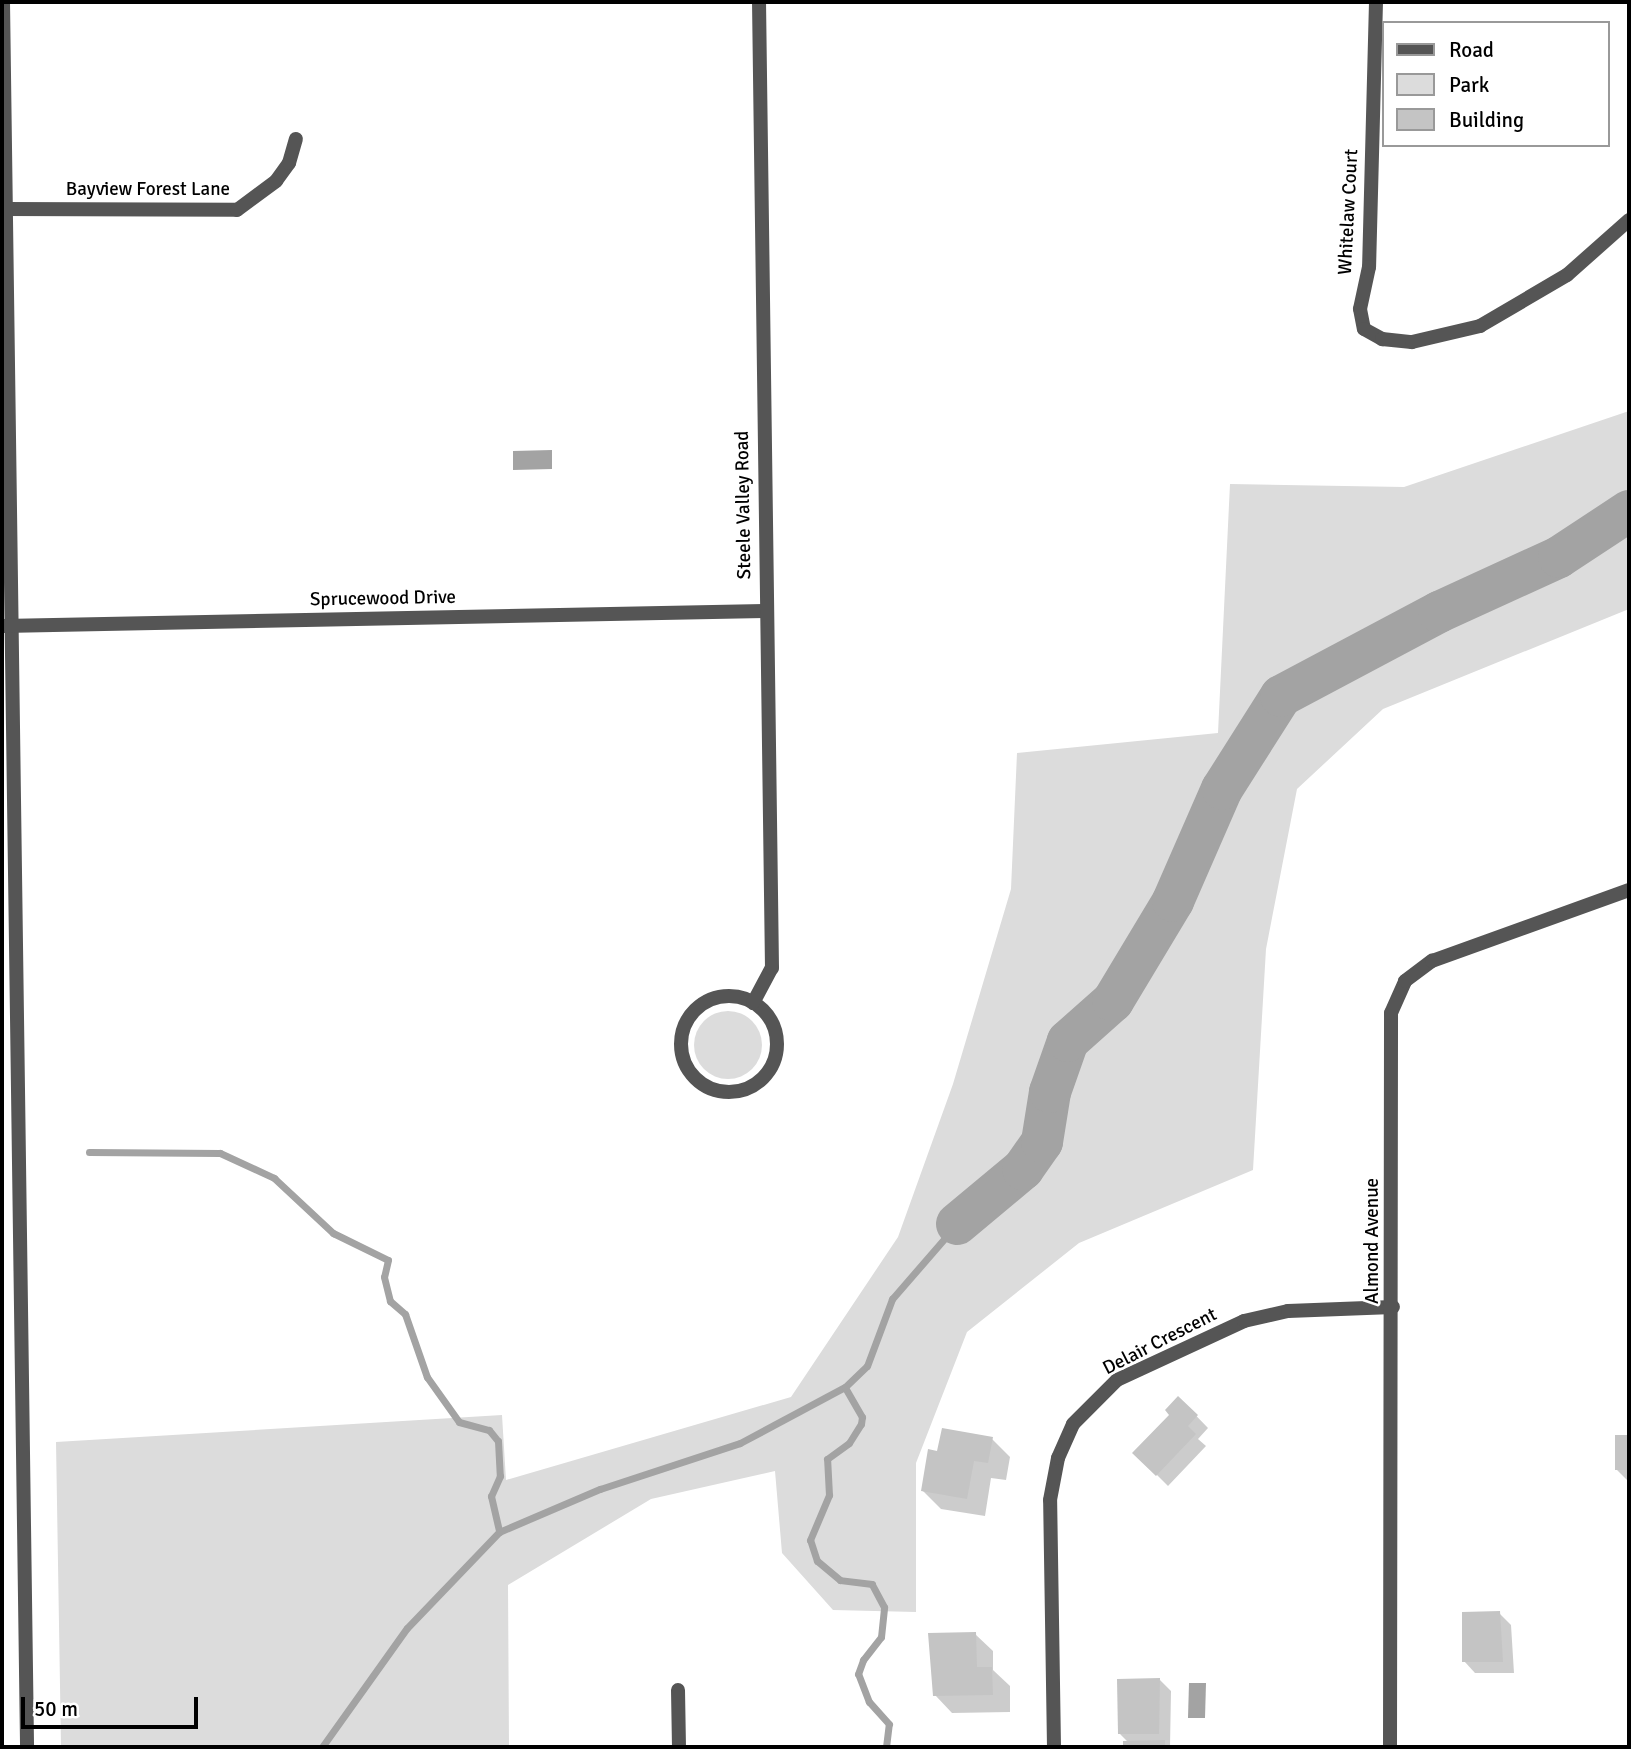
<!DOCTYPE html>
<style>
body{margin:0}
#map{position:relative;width:1631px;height:1749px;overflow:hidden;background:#fff;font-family:Signika,sans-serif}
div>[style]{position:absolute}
.green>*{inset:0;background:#dcdcdc}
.round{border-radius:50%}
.water>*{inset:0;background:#a3a3a3}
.shadow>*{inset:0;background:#0003}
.stream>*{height:7px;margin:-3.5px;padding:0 3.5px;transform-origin:3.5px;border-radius:3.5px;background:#a3a3a3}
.river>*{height:42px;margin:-21px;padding:0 21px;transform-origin:21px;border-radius:21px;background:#a3a3a3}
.building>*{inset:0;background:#c4c4c4}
.minor>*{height:14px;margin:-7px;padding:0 7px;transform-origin:7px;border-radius:7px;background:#555}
.minor>.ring{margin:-7px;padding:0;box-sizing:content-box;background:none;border:14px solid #555;border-radius:50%}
span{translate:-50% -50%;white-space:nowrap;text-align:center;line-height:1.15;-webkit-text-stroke:5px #fff;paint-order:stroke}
.street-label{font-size:19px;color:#000}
.frame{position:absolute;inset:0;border:4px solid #000;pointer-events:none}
.legend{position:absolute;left:1382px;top:21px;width:228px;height:126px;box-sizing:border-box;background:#fff;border:2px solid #999;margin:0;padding:9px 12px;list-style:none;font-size:21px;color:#000}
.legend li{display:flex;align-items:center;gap:14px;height:35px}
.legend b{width:35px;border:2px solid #999}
.scale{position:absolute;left:21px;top:1697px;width:177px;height:32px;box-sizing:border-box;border:4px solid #000;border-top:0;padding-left:9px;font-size:21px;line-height:24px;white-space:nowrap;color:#000;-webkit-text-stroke:5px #fff;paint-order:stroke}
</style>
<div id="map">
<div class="green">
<div style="clip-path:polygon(1629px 411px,1629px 609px,1383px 709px,1297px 789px,1266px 949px,1253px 1170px,1079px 1243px,967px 1332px,916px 1463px,916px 1612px,833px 1610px,782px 1553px,775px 1471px,651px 1499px,508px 1585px,509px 1747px,61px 1747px,56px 1442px,502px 1415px,506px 1480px,791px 1397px,898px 1237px,953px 1084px,1011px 889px,1017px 753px,1218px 733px,1230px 484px,1404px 487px)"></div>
<div class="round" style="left:694px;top:1011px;width:68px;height:68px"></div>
</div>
<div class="water">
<div style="clip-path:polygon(552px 450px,552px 469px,513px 470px,513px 451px)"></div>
<div style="clip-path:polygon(1189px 1683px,1206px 1683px,1205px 1718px,1188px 1718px)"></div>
</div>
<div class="shadow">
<div style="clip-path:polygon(1179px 1398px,1208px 1428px,1198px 1439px,1206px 1446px,1168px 1486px,1135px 1453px,1171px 1415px)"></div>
<div style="clip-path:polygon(1617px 1437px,1629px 1437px,1629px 1482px,1617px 1470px)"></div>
<div style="clip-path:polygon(992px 1439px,1010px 1457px,1006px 1480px,991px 1478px,985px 1516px,941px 1509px,923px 1491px)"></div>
<div style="clip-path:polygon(1499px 1613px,1511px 1625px,1514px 1673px,1475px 1673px,1464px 1661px)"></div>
<div style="clip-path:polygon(975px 1634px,993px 1651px,993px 1670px,1010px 1686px,1010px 1712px,952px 1713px,935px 1695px)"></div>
<div style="clip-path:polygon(1160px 1680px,1171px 1691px,1170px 1747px,1124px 1747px,1129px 1743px,1120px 1734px)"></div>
</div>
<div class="stream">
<div style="left:89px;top:1152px;width:131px;rotate:0.4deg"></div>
<div style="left:220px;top:1153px;width:60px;rotate:24.8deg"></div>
<div style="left:274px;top:1178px;width:81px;rotate:43deg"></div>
<div style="left:333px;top:1233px;width:61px;rotate:26.1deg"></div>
<div style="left:388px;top:1260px;width:17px;rotate:103deg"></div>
<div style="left:384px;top:1277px;width:25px;rotate:76deg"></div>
<div style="left:390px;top:1301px;width:20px;rotate:41deg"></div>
<div style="left:405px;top:1314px;width:67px;rotate:70.8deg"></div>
<div style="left:427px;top:1377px;width:55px;rotate:54.6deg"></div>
<div style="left:459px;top:1422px;width:31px;rotate:15deg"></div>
<div style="left:489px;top:1430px;width:14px;rotate:51deg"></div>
<div style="left:498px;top:1441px;width:35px;rotate:87deg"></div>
<div style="left:500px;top:1476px;width:22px;rotate:114deg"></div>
<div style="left:491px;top:1496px;width:37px;rotate:77deg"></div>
<div style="left:322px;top:1747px;width:146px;rotate:-54.5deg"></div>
<div style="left:407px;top:1628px;width:133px;rotate:-46.2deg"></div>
<div style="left:499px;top:1532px;width:110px;rotate:-23.1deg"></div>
<div style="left:600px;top:1489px;width:147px;rotate:-18.2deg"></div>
<div style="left:740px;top:1443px;width:119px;rotate:-28.1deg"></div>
<div style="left:886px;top:1747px;width:23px;rotate:-83deg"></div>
<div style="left:889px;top:1724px;width:30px;rotate:-132deg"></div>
<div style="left:869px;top:1702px;width:30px;rotate:-111deg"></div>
<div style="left:858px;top:1674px;width:15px;rotate:-70deg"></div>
<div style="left:863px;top:1660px;width:29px;rotate:-52deg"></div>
<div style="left:881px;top:1637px;width:30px;rotate:-84deg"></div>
<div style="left:884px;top:1607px;width:26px;rotate:-118deg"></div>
<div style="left:872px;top:1584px;width:32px;rotate:-173deg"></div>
<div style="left:840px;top:1580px;width:30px;rotate:-140deg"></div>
<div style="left:817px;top:1561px;width:22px;rotate:-108deg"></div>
<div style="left:810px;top:1540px;width:49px;rotate:-67.1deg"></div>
<div style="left:829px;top:1495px;width:36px;rotate:-93deg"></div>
<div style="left:827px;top:1459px;width:27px;rotate:-36deg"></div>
<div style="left:849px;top:1443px;width:22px;rotate:-58deg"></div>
<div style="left:861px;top:1424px;width:7px;rotate:-82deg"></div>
<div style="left:862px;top:1417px;width:34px;rotate:-120deg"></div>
<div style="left:845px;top:1387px;width:30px;rotate:-44deg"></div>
<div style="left:867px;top:1366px;width:72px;rotate:-69.5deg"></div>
<div style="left:892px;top:1299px;width:99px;rotate:-49.1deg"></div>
</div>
<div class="river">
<div style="left:957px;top:1224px;width:86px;rotate:-39.8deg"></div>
<div style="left:1023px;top:1169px;width:33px;rotate:-55deg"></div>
<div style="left:1042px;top:1142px;width:51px;rotate:-80.9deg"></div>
<div style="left:1050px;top:1092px;width:54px;rotate:-70.6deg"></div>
<div style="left:1068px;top:1041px;width:60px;rotate:-41.6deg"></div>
<div style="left:1113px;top:1001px;width:117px;rotate:-59deg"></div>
<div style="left:1173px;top:901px;width:122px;rotate:-66.4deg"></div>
<div style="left:1222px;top:789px;width:110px;rotate:-57.6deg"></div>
<div style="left:1281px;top:696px;width:179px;rotate:-28deg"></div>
<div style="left:1439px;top:612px;width:132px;rotate:-24.6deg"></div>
<div style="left:1559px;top:557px;width:84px;rotate:-33.3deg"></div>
</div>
<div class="building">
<div style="clip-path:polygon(1178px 1396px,1198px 1415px,1188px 1426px,1196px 1434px,1156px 1476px,1132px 1453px,1169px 1415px,1165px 1410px)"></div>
<div style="clip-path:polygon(942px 1428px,993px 1437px,988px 1463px,974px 1461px,967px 1499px,921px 1491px,928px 1449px,937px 1451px)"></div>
<div style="clip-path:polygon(1615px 1435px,1629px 1435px,1629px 1470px,1615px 1470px)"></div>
<div style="clip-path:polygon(1500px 1611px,1503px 1662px,1462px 1662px,1462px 1612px)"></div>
<div style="clip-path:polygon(976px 1632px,977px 1667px,992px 1667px,993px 1695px,933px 1696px,928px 1633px)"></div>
<div style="clip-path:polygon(1160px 1678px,1159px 1734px,1118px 1734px,1117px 1679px)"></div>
<div style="clip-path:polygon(1165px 1740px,1165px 1747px,1123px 1747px,1123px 1741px)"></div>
</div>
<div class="minor">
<div style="left:3px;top:2px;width:1745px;rotate:89.21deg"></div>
<div style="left:1376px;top:2px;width:265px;rotate:91.5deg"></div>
<div style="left:1369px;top:267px;width:43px;rotate:102.1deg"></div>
<div style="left:1360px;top:309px;width:20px;rotate:79deg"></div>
<div style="left:1364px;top:329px;width:21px;rotate:29deg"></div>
<div style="left:1382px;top:339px;width:30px;rotate:6deg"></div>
<div style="left:1412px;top:342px;width:70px;rotate:-13.2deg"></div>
<div style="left:1480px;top:326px;width:101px;rotate:-30.4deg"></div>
<div style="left:1567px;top:275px;width:83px;rotate:-41.6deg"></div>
<div style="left:4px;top:209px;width:233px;rotate:0.2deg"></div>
<div style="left:237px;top:210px;width:49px;rotate:-36.6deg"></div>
<div style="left:276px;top:181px;width:22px;rotate:-54deg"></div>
<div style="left:289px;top:163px;width:25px;rotate:-74deg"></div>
<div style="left:3px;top:626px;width:761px;rotate:-1.13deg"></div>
<div class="ring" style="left:681px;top:996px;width:82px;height:82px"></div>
<div style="left:753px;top:1003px;width:40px;rotate:-62deg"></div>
<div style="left:772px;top:968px;width:966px;rotate:-90.77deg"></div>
<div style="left:678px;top:1690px;width:57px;rotate:89deg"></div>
<div style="left:1054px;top:1747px;width:247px;rotate:-90.9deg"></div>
<div style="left:1050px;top:1500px;width:43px;rotate:-79.2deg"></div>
<div style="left:1058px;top:1458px;width:37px;rotate:-66deg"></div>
<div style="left:1073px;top:1424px;width:62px;rotate:-45deg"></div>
<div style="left:1117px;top:1380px;width:140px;rotate:-24.9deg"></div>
<div style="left:1244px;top:1321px;width:45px;rotate:-12.8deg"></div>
<div style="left:1288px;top:1311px;width:105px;rotate:-2.2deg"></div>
<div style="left:1390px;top:1747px;width:734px;rotate:-89.92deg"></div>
<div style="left:1391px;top:1013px;width:35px;rotate:-66deg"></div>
<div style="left:1405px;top:981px;width:34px;rotate:-37deg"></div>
<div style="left:1432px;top:961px;width:209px;rotate:-19.8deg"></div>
</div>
<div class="street-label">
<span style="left:148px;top:190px">Bayview Forest Lane</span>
<span style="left:1349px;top:212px;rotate:-87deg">Whitelaw Court</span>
<span style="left:744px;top:505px;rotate:-91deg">Steele Valley Road</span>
<span style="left:383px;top:599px;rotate:-1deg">Sprucewood Drive</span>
<span style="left:1373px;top:1241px;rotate:-90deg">Almond Avenue</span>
<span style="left:1160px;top:1342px;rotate:-27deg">Delair Crescent</span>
</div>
<div class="frame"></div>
<ul class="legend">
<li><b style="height:9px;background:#555"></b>Road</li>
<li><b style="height:19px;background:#dcdcdc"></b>Park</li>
<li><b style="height:19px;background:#c4c4c4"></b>Building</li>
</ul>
<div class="scale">50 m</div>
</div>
